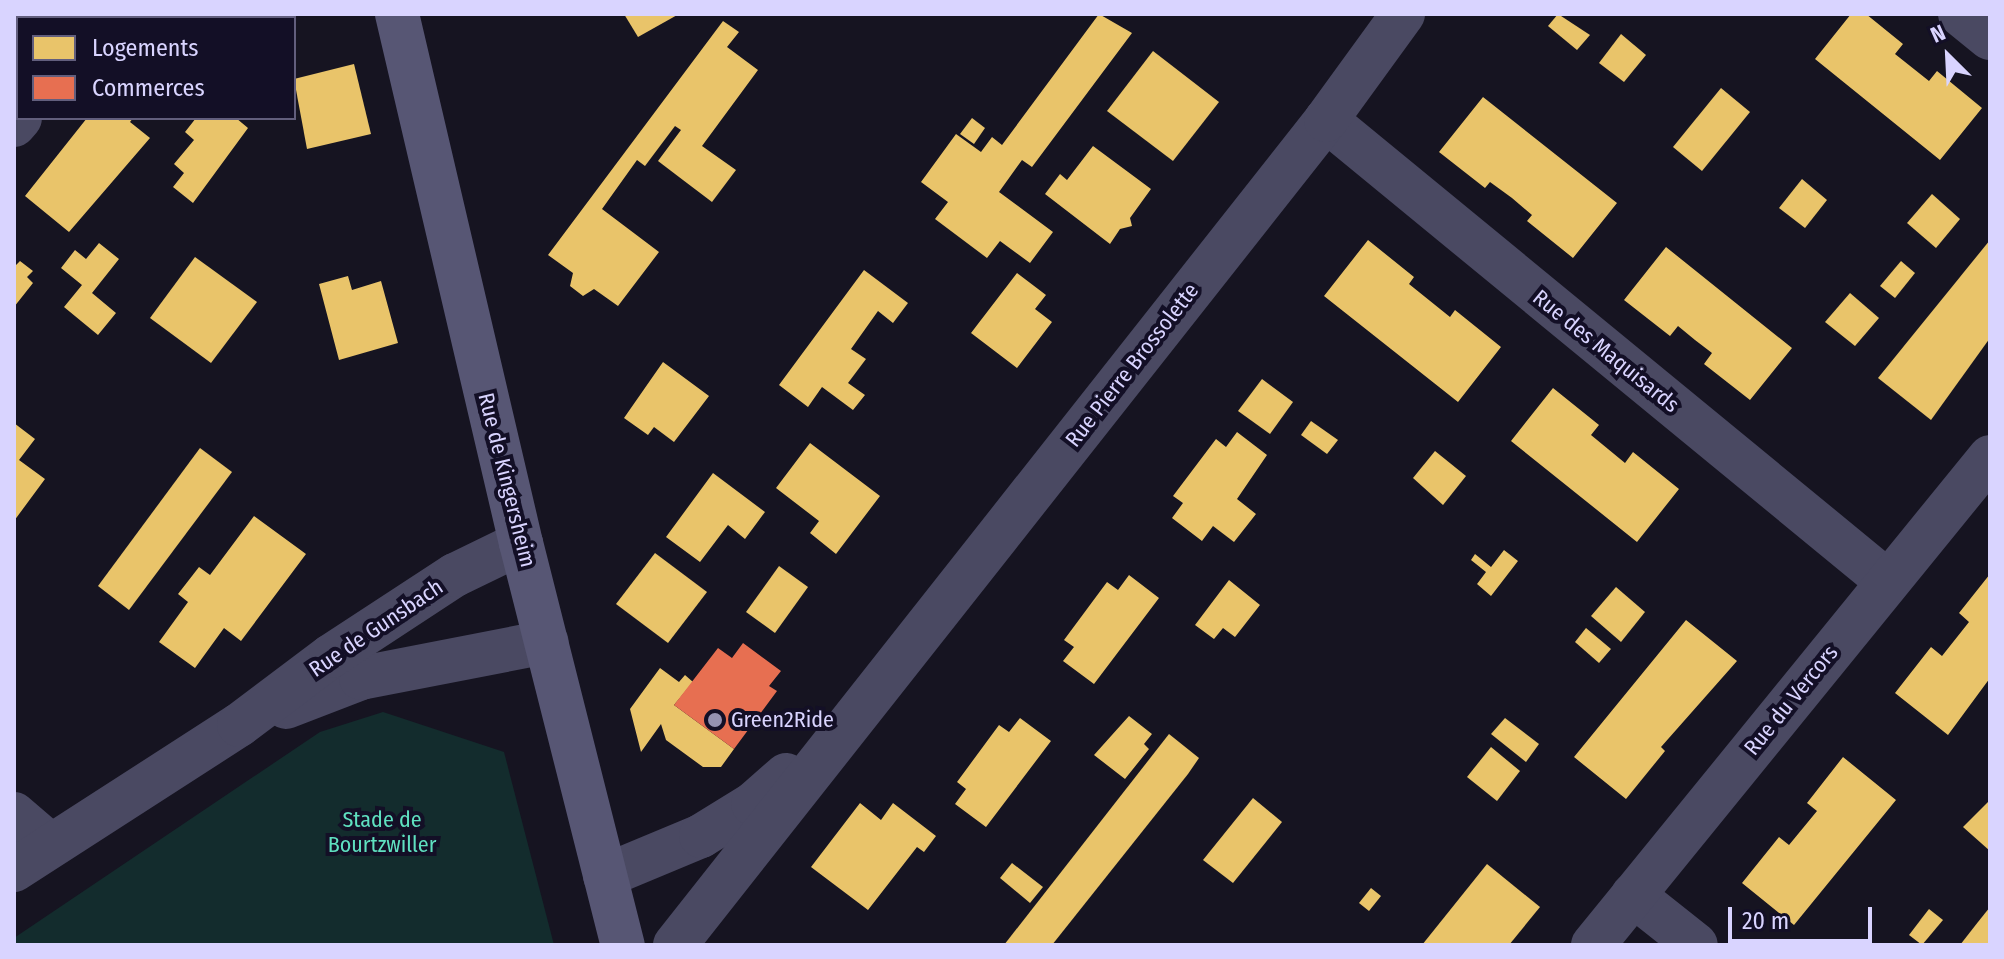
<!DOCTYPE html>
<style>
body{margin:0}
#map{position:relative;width:2004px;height:959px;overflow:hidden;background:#161421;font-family:"Fira Sans Condensed",sans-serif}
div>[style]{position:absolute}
.green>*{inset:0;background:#132c2d}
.homes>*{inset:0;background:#e9c46a}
.shops>*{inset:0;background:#e76f51}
.minor>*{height:44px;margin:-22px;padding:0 22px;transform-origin:22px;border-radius:22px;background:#4a4962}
.secondary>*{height:44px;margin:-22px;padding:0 22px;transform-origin:22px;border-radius:22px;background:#575674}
.dots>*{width:22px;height:22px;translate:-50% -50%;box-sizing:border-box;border:4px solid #130f26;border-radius:50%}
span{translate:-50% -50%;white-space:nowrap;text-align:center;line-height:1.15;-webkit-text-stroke:8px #130f26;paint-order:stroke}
.street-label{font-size:22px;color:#d9d4ff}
.poi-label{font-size:22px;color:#d9d4ff}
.left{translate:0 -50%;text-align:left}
.park-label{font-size:22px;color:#5fe0c0}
.frame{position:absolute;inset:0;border:16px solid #d9d4ff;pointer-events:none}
.legend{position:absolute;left:16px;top:16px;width:280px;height:104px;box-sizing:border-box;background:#130f26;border:2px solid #625e7d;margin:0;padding:10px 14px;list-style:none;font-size:24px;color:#d9d4ff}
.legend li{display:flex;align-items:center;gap:16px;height:40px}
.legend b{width:40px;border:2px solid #625e7d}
.north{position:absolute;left:1908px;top:16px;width:80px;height:80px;-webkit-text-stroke:6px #130f26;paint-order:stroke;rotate:336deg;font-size:22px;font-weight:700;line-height:32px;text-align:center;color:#d9d4ff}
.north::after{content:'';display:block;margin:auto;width:28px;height:36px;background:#d9d4ff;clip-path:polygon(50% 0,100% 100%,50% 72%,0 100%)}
.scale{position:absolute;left:1728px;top:907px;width:144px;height:36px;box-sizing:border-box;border:4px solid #d9d4ff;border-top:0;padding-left:10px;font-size:24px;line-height:28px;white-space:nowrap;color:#d9d4ff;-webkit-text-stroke:6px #130f26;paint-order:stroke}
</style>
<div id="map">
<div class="green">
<div style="clip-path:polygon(383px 712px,504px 752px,554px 945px,14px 945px,14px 938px,320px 732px)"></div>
</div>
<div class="homes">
<div style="clip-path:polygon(172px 14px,257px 14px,263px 18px,169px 18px)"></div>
<div style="clip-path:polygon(624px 14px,679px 14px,638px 37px)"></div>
<div style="clip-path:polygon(1099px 14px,1132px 33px,1032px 167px,1022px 160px,999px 192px,1053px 232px,1030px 263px,1000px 241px,987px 258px,935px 219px,948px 202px,921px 182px,956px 134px,981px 152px,992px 137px,1002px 145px)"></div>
<div style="clip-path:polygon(1558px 14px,1590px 35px,1577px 50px,1548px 26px)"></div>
<div style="clip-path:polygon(1851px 14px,1866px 14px,1903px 44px,1895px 54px,1929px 81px,1937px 71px,1982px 108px,1940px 160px,1815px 59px)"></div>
<div style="clip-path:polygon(723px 21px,739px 32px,727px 47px,758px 70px,702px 146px,736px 170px,712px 202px,679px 177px,658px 161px,681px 130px,675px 126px,645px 166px,637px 160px,602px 209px,659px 252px,618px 306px,594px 289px,583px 296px,570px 286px,573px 273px,548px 255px)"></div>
<div style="clip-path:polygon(1621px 34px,1646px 55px,1624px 82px,1599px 63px)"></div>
<div style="clip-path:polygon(1153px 51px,1219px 102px,1173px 161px,1107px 111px)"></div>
<div style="clip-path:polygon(354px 64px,371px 134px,307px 149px,294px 79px)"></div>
<div style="clip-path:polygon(1721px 88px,1750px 112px,1702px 171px,1673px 147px)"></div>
<div style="clip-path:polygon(1483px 97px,1617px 203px,1573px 258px,1527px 221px,1532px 215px,1512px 198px,1490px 182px,1485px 188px,1439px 152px)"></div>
<div style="clip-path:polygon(87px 118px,133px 118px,130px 122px,150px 138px,69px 232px,25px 196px)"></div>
<div style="clip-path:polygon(196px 118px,236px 118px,248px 128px,193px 203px,173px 187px,184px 173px,174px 164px,194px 140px,185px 132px)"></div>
<div style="clip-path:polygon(972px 118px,985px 128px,974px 144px,960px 134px)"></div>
<div style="clip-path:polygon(1093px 146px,1151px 189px,1130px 218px,1132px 226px,1120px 229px,1110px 244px,1045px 194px,1060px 174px,1067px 180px)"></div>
<div style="clip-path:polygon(1802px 179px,1827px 200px,1805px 228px,1779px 208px)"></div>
<div style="clip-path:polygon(1932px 194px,1960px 219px,1936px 248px,1907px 223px)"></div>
<div style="clip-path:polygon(1368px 240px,1414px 277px,1409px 284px,1450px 317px,1455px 310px,1501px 347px,1458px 402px,1324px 296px)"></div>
<div style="clip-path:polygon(1990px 240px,1990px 338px,1931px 420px,1878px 378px)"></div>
<div style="clip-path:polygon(99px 243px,119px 259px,92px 293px,116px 313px,98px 335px,64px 307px,82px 285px,61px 268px,75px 250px,86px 259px)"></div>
<div style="clip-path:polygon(1666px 247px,1792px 348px,1750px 400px,1704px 364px,1712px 353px,1695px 340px,1678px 326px,1670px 336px,1624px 300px)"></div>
<div style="clip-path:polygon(195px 257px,257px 302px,211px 363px,150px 318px)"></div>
<div style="clip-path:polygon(20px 261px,33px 271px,27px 277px,33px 283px,14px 307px,14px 267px)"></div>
<div style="clip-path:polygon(1901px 261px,1915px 273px,1895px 298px,1880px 286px)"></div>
<div style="clip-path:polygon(864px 270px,908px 303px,893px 323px,878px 311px,851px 349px,866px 359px,848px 383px,865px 395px,853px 410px,822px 387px,808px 407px,779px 385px)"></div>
<div style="clip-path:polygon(1017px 273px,1046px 295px,1035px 309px,1052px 322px,1017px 368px,971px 333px)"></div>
<div style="clip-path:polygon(348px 276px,352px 290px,381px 281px,398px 343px,339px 360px,319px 284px)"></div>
<div style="clip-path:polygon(1850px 293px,1879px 318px,1855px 346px,1825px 322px)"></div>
<div style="clip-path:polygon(663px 362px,709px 396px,674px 442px,654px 427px,648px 435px,624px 418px)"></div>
<div style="clip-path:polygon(1262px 379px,1293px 402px,1270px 434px,1238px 411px)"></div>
<div style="clip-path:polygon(1553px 388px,1599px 425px,1591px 435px,1625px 463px,1633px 452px,1679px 489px,1637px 542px,1511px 441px)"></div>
<div style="clip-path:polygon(1311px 421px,1338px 440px,1327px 454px,1301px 435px)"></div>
<div style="clip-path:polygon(14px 423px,35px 439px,19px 460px,45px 479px,14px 521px)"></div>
<div style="clip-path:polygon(1237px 432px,1267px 455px,1237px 499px,1256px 514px,1234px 542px,1213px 526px,1202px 541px,1172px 518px,1183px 503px,1173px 496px,1216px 439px,1226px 447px)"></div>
<div style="clip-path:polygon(810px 443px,880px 496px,836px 554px,810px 533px,819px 521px,776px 488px)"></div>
<div style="clip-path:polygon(200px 448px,232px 472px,129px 610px,98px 586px)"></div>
<div style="clip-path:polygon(1435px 451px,1466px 476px,1443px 505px,1413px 478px)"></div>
<div style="clip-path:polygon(713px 473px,765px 512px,745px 539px,728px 525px,700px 562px,666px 537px)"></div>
<div style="clip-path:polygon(254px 516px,306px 554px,241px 641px,224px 628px,195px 668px,159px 642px,188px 602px,178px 594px,199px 567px,210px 575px)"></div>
<div style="clip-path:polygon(1504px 550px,1518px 561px,1491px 596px,1477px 584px,1486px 572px,1471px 560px,1475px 554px,1491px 567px)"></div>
<div style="clip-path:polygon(655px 553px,707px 592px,668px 643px,616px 604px)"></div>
<div style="clip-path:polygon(779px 566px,808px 587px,775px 633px,746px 612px)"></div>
<div style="clip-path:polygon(1990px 574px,1990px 678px,1948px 735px,1895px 693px,1931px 647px,1942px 656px,1969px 622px,1959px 613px)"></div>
<div style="clip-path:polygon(1129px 575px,1159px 598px,1094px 684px,1063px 661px,1074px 647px,1064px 640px,1107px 582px,1118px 590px)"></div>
<div style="clip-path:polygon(1229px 580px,1260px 605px,1235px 637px,1223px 628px,1214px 639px,1195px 625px)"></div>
<div style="clip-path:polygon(1616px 587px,1645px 612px,1621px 642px,1591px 616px)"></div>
<div style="clip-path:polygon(1686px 620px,1737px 661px,1661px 747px,1665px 751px,1626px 799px,1574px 757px)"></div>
<div style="clip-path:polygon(1586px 628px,1611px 649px,1599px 663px,1575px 642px)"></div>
<div style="clip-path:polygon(660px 668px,679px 682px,685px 675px,693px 682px,674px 705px,734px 749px,721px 767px,703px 767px,666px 740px,661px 724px,641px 752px,630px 709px)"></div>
<div style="clip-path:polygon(1129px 716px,1152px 734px,1144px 744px,1149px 749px,1125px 779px,1094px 755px)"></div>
<div style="clip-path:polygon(1020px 718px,1051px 741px,986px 827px,955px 804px,966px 789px,957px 782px,999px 725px,1009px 732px)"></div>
<div style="clip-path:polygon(1505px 718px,1539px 744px,1526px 762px,1491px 734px)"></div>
<div style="clip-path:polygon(1169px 734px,1199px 758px,1188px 774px,1052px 945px,1004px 945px)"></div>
<div style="clip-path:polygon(1491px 747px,1520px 771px,1497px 801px,1467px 777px)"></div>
<div style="clip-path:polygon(1843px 757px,1896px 800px,1794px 925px,1742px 883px,1779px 837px,1789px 845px,1817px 811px,1807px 803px)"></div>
<div style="clip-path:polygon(1253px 798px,1282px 822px,1233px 883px,1203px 860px)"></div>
<div style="clip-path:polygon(1990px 800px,1990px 851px,1963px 827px)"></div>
<div style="clip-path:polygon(860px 803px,881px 820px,893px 803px,936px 836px,924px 852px,917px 847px,868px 910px,811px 867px)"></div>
<div style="clip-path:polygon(1012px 863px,1043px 887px,1030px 903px,1000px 878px)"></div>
<div style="clip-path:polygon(1487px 864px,1540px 907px,1509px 945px,1422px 945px)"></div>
<div style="clip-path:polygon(1371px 888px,1381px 896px,1369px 911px,1359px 903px)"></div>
<div style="clip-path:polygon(1990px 907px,1990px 945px,1960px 945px,1978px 922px)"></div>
<div style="clip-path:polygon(1929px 909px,1943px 920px,1922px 945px,1909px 935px)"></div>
</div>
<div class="shops">
<div style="clip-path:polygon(743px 643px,781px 671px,769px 686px,777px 691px,734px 749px,674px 705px,718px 648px,732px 658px)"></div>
</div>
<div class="minor">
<div style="left:1960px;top:14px;width:38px;rotate:39deg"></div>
<div style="left:100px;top:18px;width:5px;rotate:-53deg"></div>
<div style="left:1326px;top:120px;width:726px;rotate:39.41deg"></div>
<div style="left:14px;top:125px;width:9px;rotate:-49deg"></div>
<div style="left:286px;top:707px;width:80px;rotate:-21.1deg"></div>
<div style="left:361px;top:678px;width:189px;rotate:-11deg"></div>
<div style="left:14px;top:814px;width:48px;rotate:40.7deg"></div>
<div style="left:14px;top:870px;width:268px;rotate:-32.8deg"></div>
<div style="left:239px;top:725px;width:115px;rotate:-36.9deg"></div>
<div style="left:331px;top:656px;width:148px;rotate:-33.2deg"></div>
<div style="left:455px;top:575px;width:73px;rotate:-25.9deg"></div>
<div style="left:605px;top:876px;width:104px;rotate:-22.6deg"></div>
<div style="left:701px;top:836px;width:61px;rotate:-31.6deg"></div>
<div style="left:753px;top:804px;width:44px;rotate:-41.3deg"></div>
<div style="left:1633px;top:895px;width:80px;rotate:38.4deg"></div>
<div style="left:675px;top:945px;width:1051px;rotate:-51.72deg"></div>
<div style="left:1326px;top:120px;width:131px;rotate:-54deg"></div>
<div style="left:1593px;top:945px;width:629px;rotate:-50.87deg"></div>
</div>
<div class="secondary">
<div style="left:397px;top:14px;width:543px;rotate:76.81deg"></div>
<div style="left:521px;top:543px;width:415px;rotate:75.8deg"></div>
</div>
<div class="dots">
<div style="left:715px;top:720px;background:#9591b1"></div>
</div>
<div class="street-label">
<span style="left:1606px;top:351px;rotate:39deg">Rue des Maquisards</span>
<span style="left:1132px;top:365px;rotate:-52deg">Rue Pierre Brossolette</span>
<span style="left:507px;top:480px;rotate:76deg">Rue de Kingersheim</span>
<span style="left:376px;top:628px;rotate:-34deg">Rue de Gunsbach</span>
<span style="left:1791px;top:700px;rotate:-51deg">Rue du Vercors</span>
</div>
<div class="poi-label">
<span class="left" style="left:731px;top:720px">Green2Ride</span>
</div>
<div class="park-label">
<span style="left:382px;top:832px">Stade de<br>Bourtzwiller</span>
</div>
<div class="frame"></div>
<ul class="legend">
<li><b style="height:22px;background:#e9c46a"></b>Logements</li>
<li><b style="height:22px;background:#e76f51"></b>Commerces</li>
</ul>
<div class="north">N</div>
<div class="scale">20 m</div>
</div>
